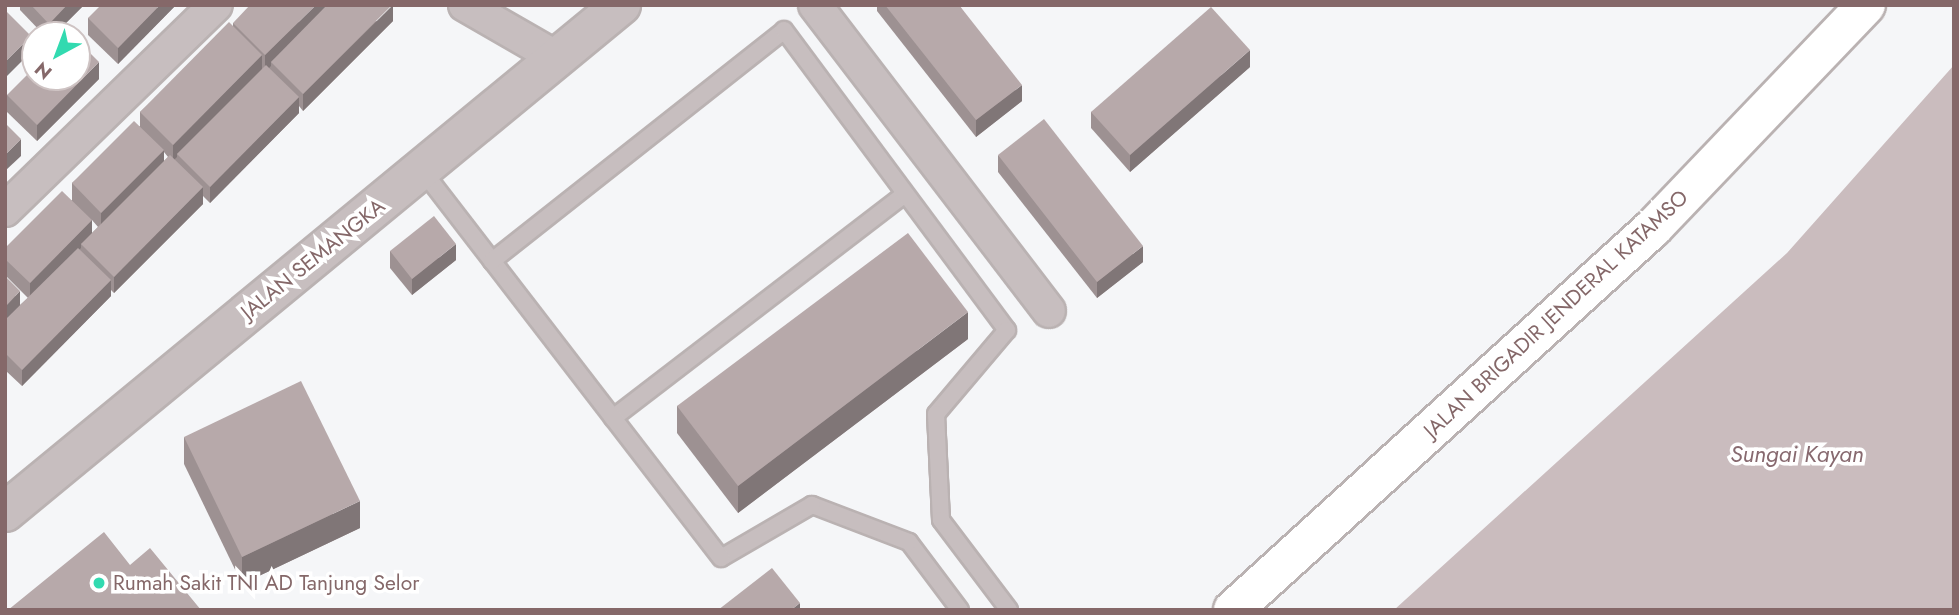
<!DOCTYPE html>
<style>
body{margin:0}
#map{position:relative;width:1959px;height:615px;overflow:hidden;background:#f5f6f8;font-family:Jost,sans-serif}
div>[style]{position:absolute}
.water>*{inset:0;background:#cabcbe}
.roads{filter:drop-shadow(2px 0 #bab2b2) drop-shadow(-2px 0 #bab2b2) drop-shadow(0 2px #bab2b2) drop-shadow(0 -2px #bab2b2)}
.service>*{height:16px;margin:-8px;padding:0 8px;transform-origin:8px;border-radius:8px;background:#c7bebf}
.minor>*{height:32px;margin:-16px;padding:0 16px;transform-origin:16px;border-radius:16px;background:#c7bebf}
.tertiary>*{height:38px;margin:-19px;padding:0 19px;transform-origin:19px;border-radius:19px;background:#c7bebf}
.trunk>*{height:38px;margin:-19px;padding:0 19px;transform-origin:19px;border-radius:19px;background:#fff}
.wall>*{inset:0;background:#9d9192}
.shaded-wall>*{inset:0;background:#807677}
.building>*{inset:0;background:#b7a9aa}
.dots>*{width:19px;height:19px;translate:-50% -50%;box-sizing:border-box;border:4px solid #fff;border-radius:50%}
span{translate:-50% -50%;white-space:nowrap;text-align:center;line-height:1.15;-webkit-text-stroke:7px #fff;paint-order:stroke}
.street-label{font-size:21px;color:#856869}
.poi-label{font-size:21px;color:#856869}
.left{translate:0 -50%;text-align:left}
.water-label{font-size:23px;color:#87696f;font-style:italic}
.frame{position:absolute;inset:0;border:7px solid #856869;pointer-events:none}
.north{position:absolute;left:21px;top:21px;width:70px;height:70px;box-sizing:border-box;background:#fff;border:2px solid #cec3c3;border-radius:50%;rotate:221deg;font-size:19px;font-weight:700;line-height:28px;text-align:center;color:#856869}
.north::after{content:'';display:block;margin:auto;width:24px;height:32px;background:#32dab0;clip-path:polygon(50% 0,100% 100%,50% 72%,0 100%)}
</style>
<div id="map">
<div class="water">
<div style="clip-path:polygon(1954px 65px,1954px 610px,1394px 610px,1787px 253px)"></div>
</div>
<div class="roads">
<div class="service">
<div style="left:422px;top:170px;width:115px;rotate:52.4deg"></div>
<div style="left:613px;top:418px;width:368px;rotate:-37.5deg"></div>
<div style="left:960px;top:610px;width:85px;rotate:-126.9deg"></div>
<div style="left:909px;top:542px;width:104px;rotate:-159.1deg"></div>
<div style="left:812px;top:505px;width:105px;rotate:149.8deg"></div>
<div style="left:721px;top:558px;width:375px;rotate:-127.6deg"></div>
<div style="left:492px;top:261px;width:372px;rotate:-38.3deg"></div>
<div style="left:784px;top:30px;width:374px;rotate:53.4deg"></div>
<div style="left:1007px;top:330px;width:110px;rotate:130.2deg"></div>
<div style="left:936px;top:414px;width:106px;rotate:87.3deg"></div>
<div style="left:941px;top:520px;width:113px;rotate:52.9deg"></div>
</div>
<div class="minor">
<div style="left:465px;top:5px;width:106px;rotate:29.9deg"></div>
<div style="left:815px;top:5px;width:385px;rotate:52.6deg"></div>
<div style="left:5px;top:210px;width:294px;rotate:-44.2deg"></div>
</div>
<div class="tertiary">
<div style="left:5px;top:512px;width:798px;rotate:-39.46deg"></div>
</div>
<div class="trunk">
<div style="left:1233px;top:610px;width:568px;rotate:-42.29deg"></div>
<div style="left:1653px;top:228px;width:308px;rotate:-46.3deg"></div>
</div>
</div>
<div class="wall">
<div style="clip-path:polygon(20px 5px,84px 5px,54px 35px,44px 35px,20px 10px)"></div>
<div style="clip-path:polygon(176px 5px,118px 64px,88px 35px,88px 18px)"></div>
<div style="clip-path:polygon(877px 5px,959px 5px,1022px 101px,976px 137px,877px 11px)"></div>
<div style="clip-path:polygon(evenodd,393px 21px,303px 111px,299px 106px,299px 113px,210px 203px,203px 196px,203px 204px,114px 293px,111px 290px,111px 296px,22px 386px,5px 370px,5px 276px,20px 305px,28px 298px,5px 275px,5px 248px,72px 200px,72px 183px,140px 126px,140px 112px,233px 26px,233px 23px,393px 21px,164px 152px,168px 157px,164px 161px,164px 152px,393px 21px,92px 220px,98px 227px,92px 233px,92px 220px)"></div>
<div style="clip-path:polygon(1250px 67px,1130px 172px,1091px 128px,1091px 112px)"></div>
<div style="clip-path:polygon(99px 79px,37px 141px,7px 112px,7px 95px)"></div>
<div style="clip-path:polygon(998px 155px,1143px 262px,1097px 298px,998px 172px)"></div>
<div style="clip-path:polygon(390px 251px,456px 260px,412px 295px,390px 268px)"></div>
<div style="clip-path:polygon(968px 339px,738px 513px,677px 433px,677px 406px)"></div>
<div style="clip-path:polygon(184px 437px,360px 528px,242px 584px,184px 464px)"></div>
</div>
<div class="shaded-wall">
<div style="clip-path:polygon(67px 5px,84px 5px,54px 35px,49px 35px,49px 24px)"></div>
<div style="clip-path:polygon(160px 5px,176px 5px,118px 64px,118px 48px)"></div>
<div style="clip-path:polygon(316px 5px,332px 5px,271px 62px,271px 66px,265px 72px,265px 55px)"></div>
<div style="clip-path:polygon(393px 5px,393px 21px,303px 111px,303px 94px)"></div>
<div style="clip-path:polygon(31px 36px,31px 52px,5px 78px,5px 62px)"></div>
<div style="clip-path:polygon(1250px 50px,1250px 67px,1130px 172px,1130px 155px)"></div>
<div style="clip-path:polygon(262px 55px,262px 71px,177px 154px,177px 157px,173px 161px,173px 145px)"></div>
<div style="clip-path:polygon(99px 62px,99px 79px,37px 141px,37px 125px)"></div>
<div style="clip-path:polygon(1022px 85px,1022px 101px,976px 137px,976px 120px)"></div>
<div style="clip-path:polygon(299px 97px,299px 113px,210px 203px,210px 187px)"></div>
<div style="clip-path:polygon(21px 139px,21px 156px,5px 171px,5px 155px)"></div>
<div style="clip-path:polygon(164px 150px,164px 166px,101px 229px,101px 213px)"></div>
<div style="clip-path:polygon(203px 187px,203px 204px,114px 293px,114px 277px)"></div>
<div style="clip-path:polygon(92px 220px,92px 237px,81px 244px,81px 248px,30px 299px,30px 283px)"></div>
<div style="clip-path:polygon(456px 244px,456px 260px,412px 295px,412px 279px)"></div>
<div style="clip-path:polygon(1143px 246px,1143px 262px,1097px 298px,1097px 282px)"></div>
<div style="clip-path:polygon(111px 280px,111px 296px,22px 386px,22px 370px)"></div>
<div style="clip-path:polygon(20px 291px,20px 308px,5px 323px,5px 307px)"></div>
<div style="clip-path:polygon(968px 312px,968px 339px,738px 513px,738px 486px)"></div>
<div style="clip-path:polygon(360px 501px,360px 528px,242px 584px,242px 557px)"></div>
<div style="clip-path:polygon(800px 603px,800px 610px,791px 610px)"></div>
</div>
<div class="building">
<div style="clip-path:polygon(31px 5px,67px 5px,49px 24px)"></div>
<div style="clip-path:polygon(101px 5px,160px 5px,118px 48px,88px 18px)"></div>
<div style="clip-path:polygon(250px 5px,316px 5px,265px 55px,233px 23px)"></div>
<div style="clip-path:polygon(327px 5px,392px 5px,303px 94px,271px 62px)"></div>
<div style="clip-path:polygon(885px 5px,959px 5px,1022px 85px,976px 120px)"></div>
<div style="clip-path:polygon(1211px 7px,1250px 50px,1130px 155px,1091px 112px)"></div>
<div style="clip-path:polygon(5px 10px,31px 36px,5px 62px)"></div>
<div style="clip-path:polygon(229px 22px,262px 55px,173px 145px,140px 112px)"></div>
<div style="clip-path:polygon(77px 40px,99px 62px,37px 125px,7px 95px,35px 67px,35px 77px,77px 77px)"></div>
<div style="clip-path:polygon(266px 65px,299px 97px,210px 187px,177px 154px)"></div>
<div style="clip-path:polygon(1044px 119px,1143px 246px,1097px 282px,998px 155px)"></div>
<div style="clip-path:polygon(134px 121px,164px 150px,101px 213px,72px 183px)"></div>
<div style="clip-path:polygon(5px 123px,21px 139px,5px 155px)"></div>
<div style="clip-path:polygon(170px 155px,203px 187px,114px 277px,81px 244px)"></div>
<div style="clip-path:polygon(62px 191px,92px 220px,30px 283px,5px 259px,5px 248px)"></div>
<div style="clip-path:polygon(434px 216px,456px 244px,412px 279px,390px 251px)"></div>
<div style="clip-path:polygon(908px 233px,968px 312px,738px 486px,677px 406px)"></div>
<div style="clip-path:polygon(78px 248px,111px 280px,22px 370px,5px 353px,5px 320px)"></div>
<div style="clip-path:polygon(5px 276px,20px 291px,5px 307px)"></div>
<div style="clip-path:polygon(301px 381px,360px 501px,242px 557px,184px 437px)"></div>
<div style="clip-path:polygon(104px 532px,130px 565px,150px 548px,201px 610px,8px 610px)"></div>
<div style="clip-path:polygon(772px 568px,800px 603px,791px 610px,718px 610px)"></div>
</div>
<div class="dots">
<div style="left:99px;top:583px;background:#32dab0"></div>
</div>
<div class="street-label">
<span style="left:313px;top:259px;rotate:-39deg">JALAN SEMANGKA</span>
<span style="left:1556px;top:314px;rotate:-43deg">JALAN BRIGADIR JENDERAL KATAMSO</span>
</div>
<div class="poi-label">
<span class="left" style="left:113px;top:583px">Rumah Sakit TNI AD Tanjung Selor</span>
</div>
<div class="water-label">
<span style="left:1797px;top:454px">Sungai Kayan</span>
</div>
<div class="frame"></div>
<div class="north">N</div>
</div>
